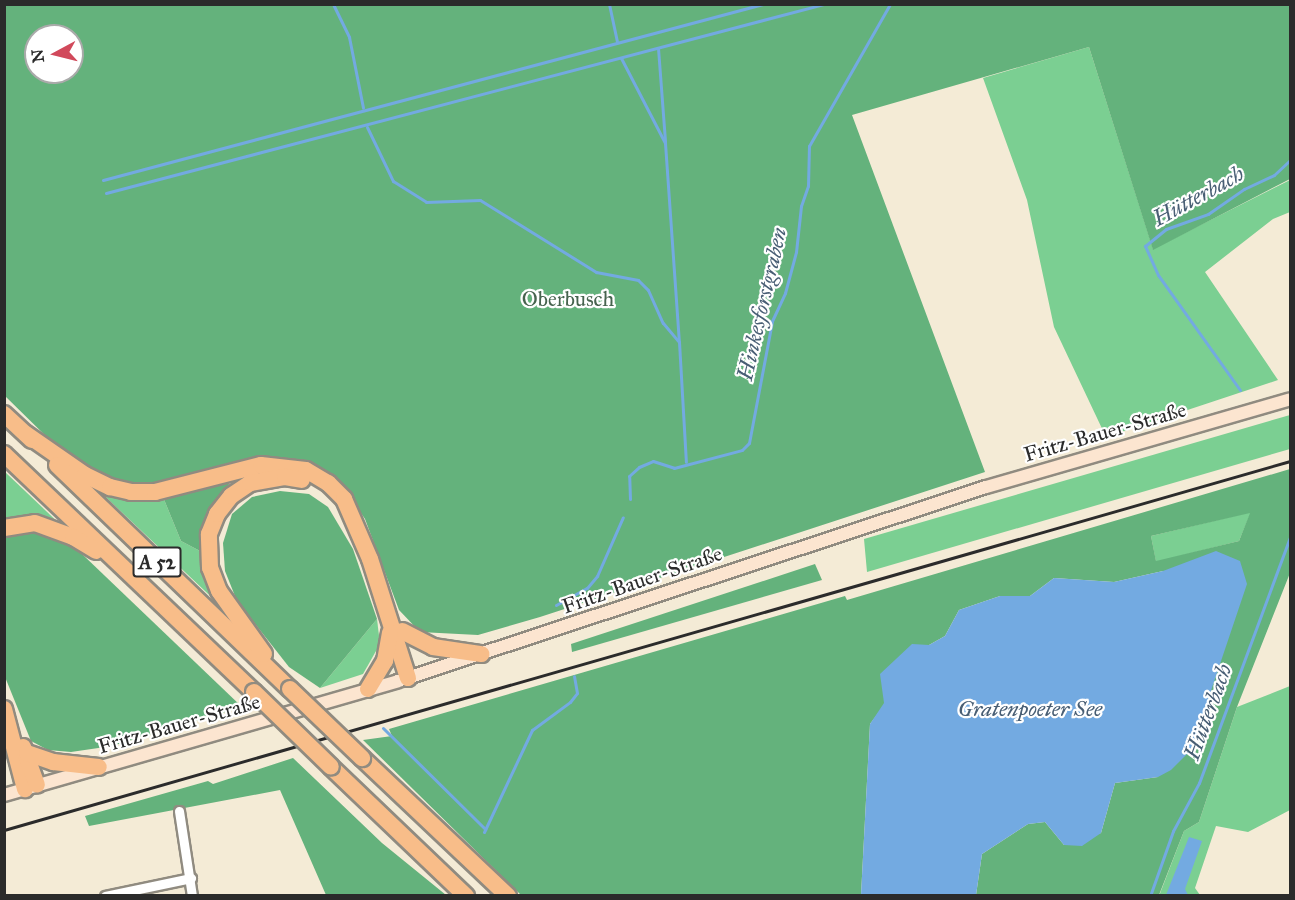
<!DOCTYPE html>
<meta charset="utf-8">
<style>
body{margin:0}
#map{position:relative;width:1295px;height:900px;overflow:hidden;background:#f4ebd6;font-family:"IM FELL Great Primer",serif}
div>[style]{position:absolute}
.green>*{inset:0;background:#7bcf92}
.forest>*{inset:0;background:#64b27c}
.water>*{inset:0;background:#73aae1}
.stream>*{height:3px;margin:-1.5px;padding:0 1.5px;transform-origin:1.5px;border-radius:1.5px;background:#73aae1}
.roads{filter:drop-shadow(2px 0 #908b80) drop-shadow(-2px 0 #908b80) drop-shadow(0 2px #908b80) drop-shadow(0 -2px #908b80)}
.street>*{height:9px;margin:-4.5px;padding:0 4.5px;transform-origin:4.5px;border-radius:4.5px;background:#fff}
.secondary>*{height:12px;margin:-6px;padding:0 6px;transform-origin:6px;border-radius:6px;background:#fce5d0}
.highway>*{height:16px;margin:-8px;padding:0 8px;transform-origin:8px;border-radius:8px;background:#f8bd89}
.rail>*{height:3px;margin:-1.5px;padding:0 1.5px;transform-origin:1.5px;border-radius:1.5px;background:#2b2b2b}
.bridges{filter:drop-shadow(2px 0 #908b80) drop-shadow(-2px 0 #908b80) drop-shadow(0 2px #908b80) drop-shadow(0 -2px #908b80)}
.highway-bridge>*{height:16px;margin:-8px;padding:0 8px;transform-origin:8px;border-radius:8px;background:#f8bd89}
span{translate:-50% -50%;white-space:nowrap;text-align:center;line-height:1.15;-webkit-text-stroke:4.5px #fff;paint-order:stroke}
.shield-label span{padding:2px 4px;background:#fff;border:2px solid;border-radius:4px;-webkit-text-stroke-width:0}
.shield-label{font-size:20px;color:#2b2b2b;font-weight:700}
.park-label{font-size:21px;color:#47644f}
.street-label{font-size:21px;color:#2b2b2b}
.water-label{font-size:22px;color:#485e74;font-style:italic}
.frame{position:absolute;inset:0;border:6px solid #2b2b2b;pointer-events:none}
.north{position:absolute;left:24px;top:24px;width:60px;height:60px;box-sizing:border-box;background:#fff;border:2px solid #aaa;border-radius:50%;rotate:263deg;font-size:16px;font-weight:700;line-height:24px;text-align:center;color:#2b2b2b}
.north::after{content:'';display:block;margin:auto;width:21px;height:27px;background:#d1495b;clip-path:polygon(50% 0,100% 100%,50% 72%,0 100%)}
</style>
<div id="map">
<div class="green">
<div style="clip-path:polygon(1089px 47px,1153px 249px,1290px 180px,1290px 212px,1273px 219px,1205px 272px,1278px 380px,1106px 437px,1054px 327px,1027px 200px,983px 78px)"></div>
<div style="clip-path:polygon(1290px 415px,1290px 449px,867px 572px,864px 539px)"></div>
<div style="clip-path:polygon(4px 471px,65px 529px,5px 522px)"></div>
<div style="clip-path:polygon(94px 486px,163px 497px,181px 541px,202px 552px,224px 609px)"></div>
<div style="clip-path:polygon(1251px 512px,1239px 541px,1156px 562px,1151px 536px)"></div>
<div style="clip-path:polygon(377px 619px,380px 644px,363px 674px,320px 688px)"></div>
<div style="clip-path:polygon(1290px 686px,1290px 810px,1248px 832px,1216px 826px,1195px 888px,1200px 895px,1159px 896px,1184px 831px,1199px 822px,1237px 707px)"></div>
</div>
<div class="forest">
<div style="clip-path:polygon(evenodd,4px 5px,1290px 5px,1290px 179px,1153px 250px,1089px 47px,852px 115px,985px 472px,540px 617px,478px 635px,420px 632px,399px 610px,365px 519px,350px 497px,311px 466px,282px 459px,258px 459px,160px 484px,117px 482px,58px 448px,5px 396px,4px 5px,36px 36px,72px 36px,72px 72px,36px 72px,36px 36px)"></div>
<div style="clip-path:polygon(evenodd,1290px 469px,1290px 573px,1237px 707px,1199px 822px,1184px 831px,1159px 895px,976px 895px,982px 854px,1028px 824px,1045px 822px,1064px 845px,1101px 833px,1115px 783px,1158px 777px,1163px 571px,1114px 582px,1054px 578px,1030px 596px,1000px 596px,959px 610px,945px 636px,929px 645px,870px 724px,861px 895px,521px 895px,363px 740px,392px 736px,389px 729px,845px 596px,847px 600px,1290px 469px,1250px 513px,1239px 541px,1156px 561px,1151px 536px,1250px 513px)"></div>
<div style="clip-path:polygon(224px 479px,233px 489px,203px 526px,202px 552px,181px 541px,163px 497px)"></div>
<div style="clip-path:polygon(280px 491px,309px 494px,328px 507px,353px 549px,377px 619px,320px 688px,289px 667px,237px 601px,225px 571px,223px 543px,232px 514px,252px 497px)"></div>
<div style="clip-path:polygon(15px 532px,39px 532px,58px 538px,82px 554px,242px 707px,112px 746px,71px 752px,48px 750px,31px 741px,5px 677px,5px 537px)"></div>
<div style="clip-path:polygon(815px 564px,822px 580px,572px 652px,571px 644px)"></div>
<div style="clip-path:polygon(293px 758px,382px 843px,446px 895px,326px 895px,280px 790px,89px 826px,85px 816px,208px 781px,213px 784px)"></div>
</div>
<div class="water">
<div style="clip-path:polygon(1216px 551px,1240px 561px,1247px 584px,1191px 750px,1171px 770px,1158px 777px,1115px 783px,1101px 833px,1082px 846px,1064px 845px,1045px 822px,1028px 824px,982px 854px,976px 895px,861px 895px,870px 724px,884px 703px,880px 674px,912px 644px,929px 645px,945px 636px,959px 610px,1000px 596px,1030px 596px,1054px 578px,1114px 582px,1163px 571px)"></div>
<div style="clip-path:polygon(1189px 837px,1202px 841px,1185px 889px,1188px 895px,1166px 895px)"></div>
</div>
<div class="stream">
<div style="left:333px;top:4px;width:37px;rotate:64deg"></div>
<div style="left:349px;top:37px;width:72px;rotate:78.8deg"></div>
<div style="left:609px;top:4px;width:38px;rotate:78deg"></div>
<div style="left:658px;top:48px;width:94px;rotate:85.7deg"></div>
<div style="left:621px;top:58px;width:96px;rotate:62.6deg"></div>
<div style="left:665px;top:143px;width:199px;rotate:86deg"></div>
<div style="left:367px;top:127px;width:60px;rotate:64.3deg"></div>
<div style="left:393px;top:181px;width:39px;rotate:32deg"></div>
<div style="left:426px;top:202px;width:54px;rotate:-2.1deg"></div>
<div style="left:480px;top:200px;width:137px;rotate:31.8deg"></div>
<div style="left:596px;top:272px;width:43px;rotate:10.8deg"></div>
<div style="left:638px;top:280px;width:14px;rotate:45deg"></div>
<div style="left:648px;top:290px;width:36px;rotate:66deg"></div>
<div style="left:663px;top:323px;width:25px;rotate:50deg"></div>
<div style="left:679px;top:342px;width:120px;rotate:86.7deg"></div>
<div style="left:103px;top:180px;width:683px;rotate:-14.93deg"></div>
<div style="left:106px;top:193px;width:742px;rotate:-14.75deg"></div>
<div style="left:1240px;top:390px;width:141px;rotate:-125.5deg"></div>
<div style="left:1158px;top:275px;width:32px;rotate:-114deg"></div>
<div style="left:1145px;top:246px;width:27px;rotate:-39deg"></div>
<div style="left:1166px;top:229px;width:45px;rotate:-19.7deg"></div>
<div style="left:1208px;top:214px;width:44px;rotate:-34.8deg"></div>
<div style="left:1244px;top:189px;width:33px;rotate:-25deg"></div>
<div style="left:1274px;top:175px;width:22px;rotate:-43deg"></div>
<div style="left:630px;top:499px;width:23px;rotate:-92deg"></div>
<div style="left:629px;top:476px;width:13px;rotate:-42deg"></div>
<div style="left:639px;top:467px;width:15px;rotate:-23deg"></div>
<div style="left:653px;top:461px;width:22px;rotate:18deg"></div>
<div style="left:674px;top:468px;width:70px;rotate:-14.8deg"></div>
<div style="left:742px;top:450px;width:10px;rotate:-45deg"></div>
<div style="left:749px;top:443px;width:124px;rotate:-79.3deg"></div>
<div style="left:772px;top:321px;width:31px;rotate:-65deg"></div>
<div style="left:785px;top:293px;width:42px;rotate:-75deg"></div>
<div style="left:796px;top:252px;width:46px;rotate:-83.8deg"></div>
<div style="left:801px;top:206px;width:21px;rotate:-71deg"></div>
<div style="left:808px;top:186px;width:40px;rotate:-88.6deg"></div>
<div style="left:809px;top:146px;width:163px;rotate:-60.3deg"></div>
<div style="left:556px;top:605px;width:35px;rotate:-29deg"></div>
<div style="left:587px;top:588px;width:16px;rotate:-50deg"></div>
<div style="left:597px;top:576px;width:64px;rotate:-66.2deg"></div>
<div style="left:383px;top:728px;width:144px;rotate:44.7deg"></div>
<div style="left:484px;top:832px;width:113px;rotate:-64.8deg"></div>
<div style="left:532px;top:730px;width:47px;rotate:-36.4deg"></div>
<div style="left:570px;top:702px;width:11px;rotate:-52deg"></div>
<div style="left:577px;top:693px;width:17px;rotate:-100deg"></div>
<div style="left:1150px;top:896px;width:69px;rotate:-70.5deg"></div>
<div style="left:1173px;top:831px;width:55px;rotate:-61.6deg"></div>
<div style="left:1199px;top:783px;width:262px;rotate:-69.7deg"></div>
</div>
<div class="roads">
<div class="street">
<div style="left:179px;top:811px;width:86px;rotate:81.3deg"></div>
<div style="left:105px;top:896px;width:88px;rotate:-11.8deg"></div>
</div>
<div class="secondary">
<div style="left:4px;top:795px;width:410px;rotate:-16.1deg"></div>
<div style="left:398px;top:681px;width:619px;rotate:-18.26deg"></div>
<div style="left:986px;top:487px;width:316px;rotate:-16.1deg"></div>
</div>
<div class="highway">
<div style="left:4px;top:414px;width:38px;rotate:43deg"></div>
<div style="left:26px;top:434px;width:72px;rotate:34.8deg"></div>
<div style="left:85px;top:475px;width:28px;rotate:26deg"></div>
<div style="left:110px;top:487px;width:22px;rotate:13deg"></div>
<div style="left:131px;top:492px;width:24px"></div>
<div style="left:155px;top:492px;width:109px;rotate:-14.3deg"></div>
<div style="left:261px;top:465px;width:45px;rotate:6.3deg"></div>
<div style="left:306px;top:470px;width:26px;rotate:31deg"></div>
<div style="left:328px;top:483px;width:23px;rotate:45deg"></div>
<div style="left:344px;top:499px;width:65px;rotate:66.6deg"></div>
<div style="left:370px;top:559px;width:125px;rotate:72.3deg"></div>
<div style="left:4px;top:454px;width:345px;rotate:43.6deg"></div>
<div style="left:57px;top:465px;width:323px;rotate:43.9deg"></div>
<div style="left:4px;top:528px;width:31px;rotate:-9deg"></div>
<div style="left:35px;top:523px;width:40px;rotate:20.2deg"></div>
<div style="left:73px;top:537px;width:27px;rotate:31deg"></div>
<div style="left:402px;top:631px;width:35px;rotate:27deg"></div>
<div style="left:433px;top:647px;width:49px;rotate:8.3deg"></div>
<div style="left:264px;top:654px;width:77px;rotate:-125.5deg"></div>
<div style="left:219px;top:591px;width:25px;rotate:-111deg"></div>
<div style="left:210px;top:568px;width:34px;rotate:-92deg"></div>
<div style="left:209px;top:534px;width:22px;rotate:-68deg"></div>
<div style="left:217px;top:514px;width:23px;rotate:-52deg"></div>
<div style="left:231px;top:496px;width:23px;rotate:-34deg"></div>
<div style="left:250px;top:483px;width:36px;rotate:-10deg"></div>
<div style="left:285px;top:477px;width:17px;rotate:10deg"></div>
<div style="left:368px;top:689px;width:33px;rotate:-59deg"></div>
<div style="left:385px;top:661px;width:29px;rotate:-80deg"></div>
<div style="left:4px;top:709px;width:83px;rotate:75.3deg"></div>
<div style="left:23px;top:747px;width:40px;rotate:69.8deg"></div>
<div style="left:27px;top:753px;width:28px;rotate:19deg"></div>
<div style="left:53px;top:762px;width:46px;rotate:6.2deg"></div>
<div style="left:362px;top:758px;width:201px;rotate:43.4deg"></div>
<div style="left:331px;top:767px;width:187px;rotate:43.7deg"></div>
</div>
</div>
<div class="rail">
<div style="left:4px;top:830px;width:1338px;rotate:-16.01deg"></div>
</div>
<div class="bridges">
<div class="highway-bridge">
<div style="left:290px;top:689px;width:100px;rotate:43.8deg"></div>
<div style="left:254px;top:692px;width:107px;rotate:44.2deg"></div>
</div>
</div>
<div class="shield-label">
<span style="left:157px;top:562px">A 52</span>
</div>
<div class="park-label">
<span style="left:568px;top:299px">Oberbusch</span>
</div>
<div class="street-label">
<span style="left:1105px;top:432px;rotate:-16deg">Fritz-Bauer-Straße</span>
<span style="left:642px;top:580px;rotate:-19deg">Fritz-Bauer-Straße</span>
<span style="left:179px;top:724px;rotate:-16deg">Fritz-Bauer-Straße</span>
</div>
<div class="water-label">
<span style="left:1198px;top:196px;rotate:-29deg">Hütterbach</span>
<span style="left:762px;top:304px;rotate:-77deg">Hinkesforstgraben</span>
<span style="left:1030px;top:709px">Gratenpoeter See</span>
<span style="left:1208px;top:712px;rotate:-70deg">Hütterbach</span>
</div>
<div class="frame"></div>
<div class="north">N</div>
</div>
